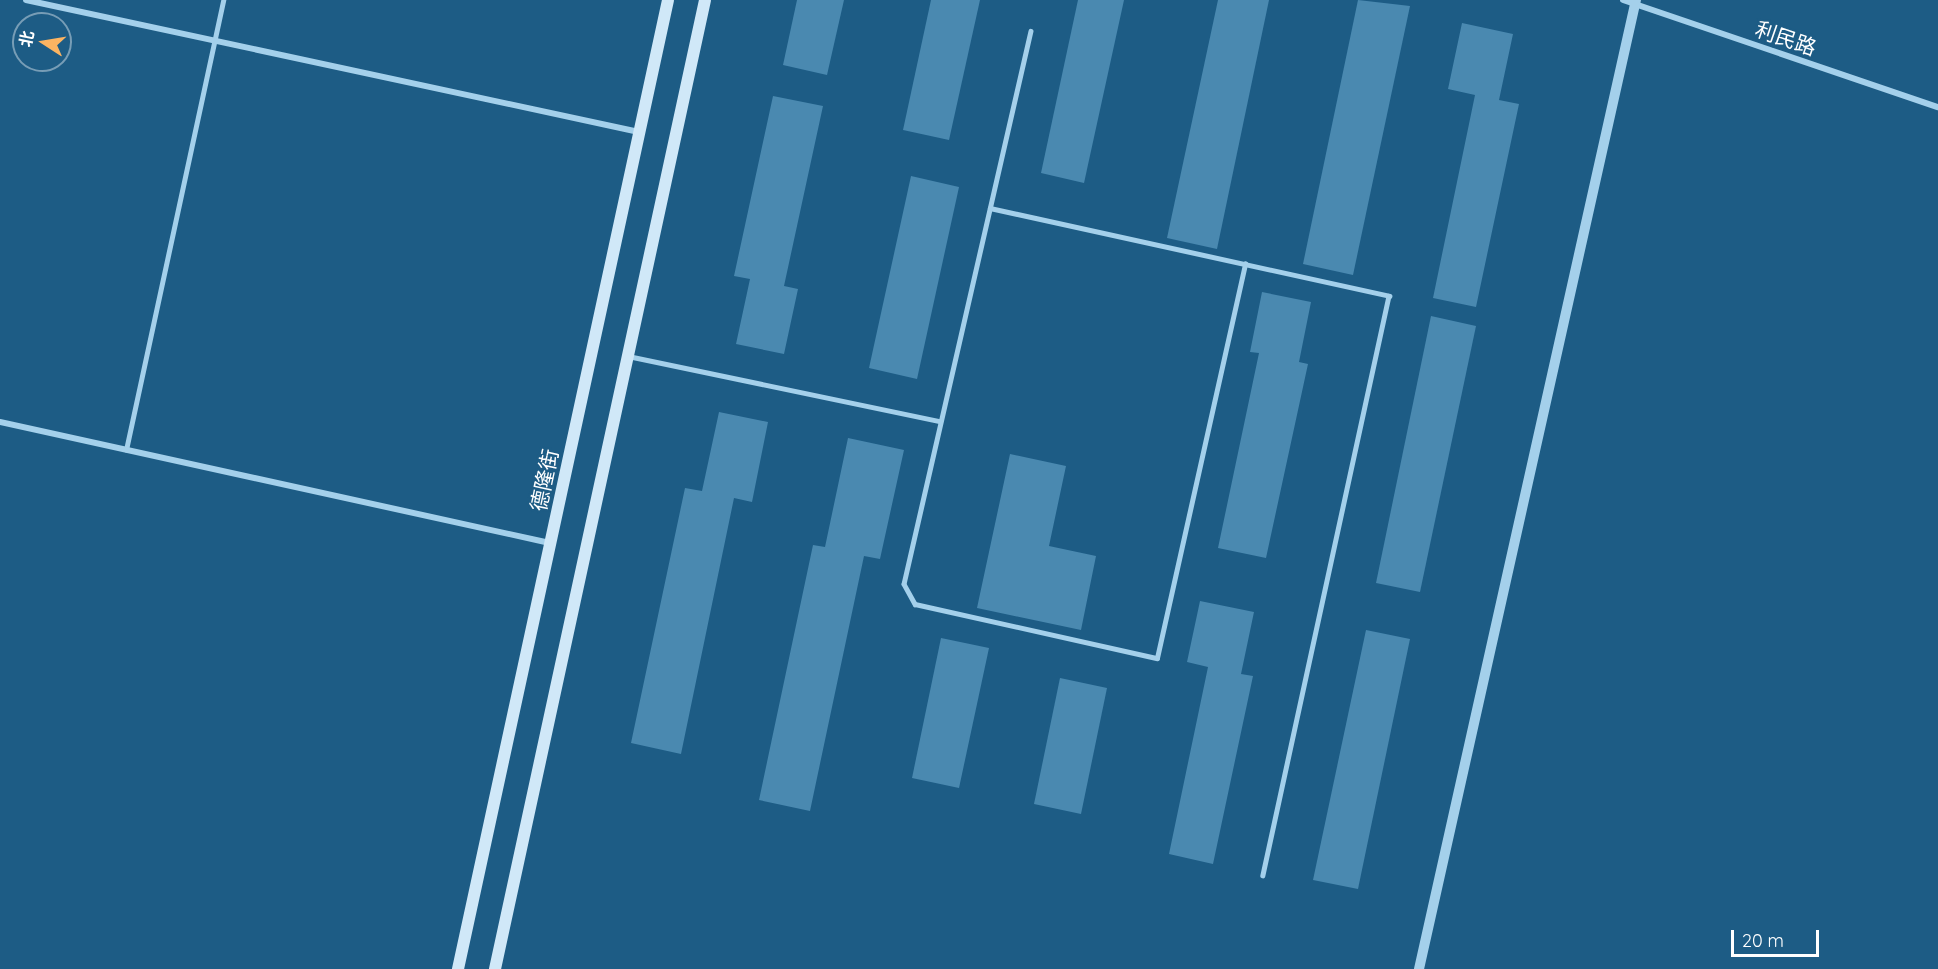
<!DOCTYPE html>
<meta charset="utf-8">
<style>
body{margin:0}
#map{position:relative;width:1938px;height:969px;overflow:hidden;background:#1d5c85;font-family:Quicksand,"Noto Sans SC",sans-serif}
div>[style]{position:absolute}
.building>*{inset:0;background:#4a89b0}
.service>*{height:4.5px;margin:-2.25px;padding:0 2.25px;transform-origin:2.25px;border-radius:2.25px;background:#a4d0eb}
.minor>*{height:6px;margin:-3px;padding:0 3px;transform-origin:3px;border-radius:3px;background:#a4d0eb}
.tertiary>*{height:10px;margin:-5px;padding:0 5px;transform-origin:5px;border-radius:5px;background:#a4d0eb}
.secondary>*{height:12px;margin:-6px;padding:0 6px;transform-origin:6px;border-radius:6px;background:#d0e8f8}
span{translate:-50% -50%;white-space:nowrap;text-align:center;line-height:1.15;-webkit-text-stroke:4.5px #1d5c85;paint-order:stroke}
.street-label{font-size:21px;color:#fff}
.north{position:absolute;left:12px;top:12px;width:60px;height:60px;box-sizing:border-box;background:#1d5c85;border:2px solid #779db6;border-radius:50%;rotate:282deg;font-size:16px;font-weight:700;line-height:24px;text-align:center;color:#fff}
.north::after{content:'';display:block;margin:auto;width:21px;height:27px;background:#fbb462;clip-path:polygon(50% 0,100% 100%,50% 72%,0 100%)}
.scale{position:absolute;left:1731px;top:930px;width:88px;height:27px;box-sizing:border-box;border:3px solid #fff;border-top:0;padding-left:8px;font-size:18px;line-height:21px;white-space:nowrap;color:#fff;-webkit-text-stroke:4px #1d5c85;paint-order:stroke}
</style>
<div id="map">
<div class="building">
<div style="clip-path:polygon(797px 0,844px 0,827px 75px,783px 65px)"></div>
<div style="clip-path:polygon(931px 0,980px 0,949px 140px,903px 130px)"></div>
<div style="clip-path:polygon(1078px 0,1124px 0,1084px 183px,1041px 173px)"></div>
<div style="clip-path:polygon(1218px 0,1269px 0,1217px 249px,1167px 238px)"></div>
<div style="clip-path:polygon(1358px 0,1410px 6px,1353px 275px,1303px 264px)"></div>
<div style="clip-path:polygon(1462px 23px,1513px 34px,1499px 100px,1519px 104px,1476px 307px,1433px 298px,1475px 95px,1448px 89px)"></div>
<div style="clip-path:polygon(773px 96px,823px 106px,784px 286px,798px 289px,784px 354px,736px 344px,750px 279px,734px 276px)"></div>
<div style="clip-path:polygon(911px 176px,959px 187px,917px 379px,869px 368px)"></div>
<div style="clip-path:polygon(1262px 292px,1311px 302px,1299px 362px,1308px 364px,1266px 558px,1218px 548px,1259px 353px,1250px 352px)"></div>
<div style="clip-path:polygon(1431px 316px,1476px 326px,1420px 592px,1376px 583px)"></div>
<div style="clip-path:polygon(719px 412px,768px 422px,752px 502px,734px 498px,681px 754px,631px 743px,685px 488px,702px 491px)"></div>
<div style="clip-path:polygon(848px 438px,904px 450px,880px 559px,864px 556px,810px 811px,759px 800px,813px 545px,825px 547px)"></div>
<div style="clip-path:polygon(1010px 454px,1066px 466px,1049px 546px,1096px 556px,1081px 630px,977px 608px)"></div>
<div style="clip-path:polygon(1200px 601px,1254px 612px,1241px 674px,1253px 676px,1213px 864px,1169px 854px,1208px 667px,1187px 662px)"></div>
<div style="clip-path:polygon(1366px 630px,1410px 639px,1358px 889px,1313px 880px)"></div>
<div style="clip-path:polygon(941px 638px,989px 648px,959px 788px,912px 778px)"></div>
<div style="clip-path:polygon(1060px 678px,1107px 688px,1081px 814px,1034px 804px)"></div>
</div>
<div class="service">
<div style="left:1031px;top:31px;width:567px;rotate:102.93deg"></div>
<div style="left:904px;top:584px;width:23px;rotate:61deg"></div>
<div style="left:915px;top:604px;width:248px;rotate:12.6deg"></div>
<div style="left:1157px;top:658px;width:404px;rotate:-77.4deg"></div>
<div style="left:990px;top:208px;width:409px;rotate:12.4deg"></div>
<div style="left:1389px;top:296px;width:593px;rotate:102.28deg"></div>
<div style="left:628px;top:356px;width:319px;rotate:11.8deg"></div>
<div style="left:126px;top:450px;width:460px;rotate:-77.8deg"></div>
</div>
<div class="minor">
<div style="left:26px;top:0;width:627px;rotate:12.15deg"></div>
<div style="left:1623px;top:0;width:333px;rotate:18.8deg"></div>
<div style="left:0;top:422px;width:563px;rotate:12.41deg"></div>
</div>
<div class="tertiary">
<div style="left:1419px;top:969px;width:993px;rotate:-77.38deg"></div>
</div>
<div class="secondary">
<div style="left:458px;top:969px;width:991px;rotate:-77.77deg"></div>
<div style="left:495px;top:969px;width:991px;rotate:-77.77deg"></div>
</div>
<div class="street-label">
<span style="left:1786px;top:38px;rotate:19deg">利民路</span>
<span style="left:544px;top:480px;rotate:-78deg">德隆街</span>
</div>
<div class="north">北</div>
<div class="scale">20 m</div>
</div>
